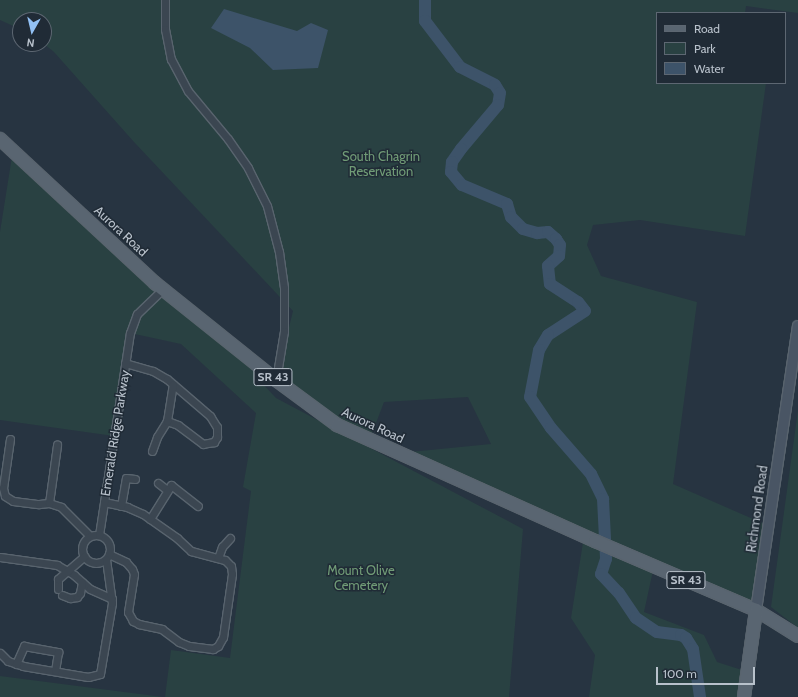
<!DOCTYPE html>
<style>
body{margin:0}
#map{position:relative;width:798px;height:697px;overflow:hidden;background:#273441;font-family:Cabin,sans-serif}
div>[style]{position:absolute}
.green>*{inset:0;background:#294142}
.water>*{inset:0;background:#3d5369}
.river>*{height:12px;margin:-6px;padding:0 6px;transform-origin:6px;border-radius:6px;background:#3d5369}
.roads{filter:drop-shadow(1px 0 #59646e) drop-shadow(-1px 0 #59646e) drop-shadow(0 1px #59646e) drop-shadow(0 -1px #59646e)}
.street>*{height:7px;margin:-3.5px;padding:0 3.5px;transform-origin:3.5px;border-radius:3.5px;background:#3b4651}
.street>.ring{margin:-3.5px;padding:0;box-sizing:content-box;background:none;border:7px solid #3b4651;border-radius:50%}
.secondary>*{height:10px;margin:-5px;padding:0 5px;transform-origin:5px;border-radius:5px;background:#495564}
.primary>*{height:12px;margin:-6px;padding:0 6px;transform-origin:6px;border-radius:6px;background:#596571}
span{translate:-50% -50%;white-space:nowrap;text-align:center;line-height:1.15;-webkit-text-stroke:3px #202b36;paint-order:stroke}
.shield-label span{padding:1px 3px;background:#202b36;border:1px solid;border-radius:3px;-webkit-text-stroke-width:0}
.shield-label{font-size:12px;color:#b8c1cb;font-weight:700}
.park-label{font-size:13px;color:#709b76}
.street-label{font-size:13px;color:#b8c1cb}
.legend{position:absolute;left:656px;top:12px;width:130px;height:72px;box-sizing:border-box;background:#202b36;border:1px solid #5d6772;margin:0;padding:5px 7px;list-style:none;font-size:12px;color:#b8c1cb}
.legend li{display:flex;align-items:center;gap:8px;height:20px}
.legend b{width:20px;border:1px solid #5d6772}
.north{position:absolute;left:12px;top:12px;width:40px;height:40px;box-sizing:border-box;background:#202b36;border:1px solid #5d6772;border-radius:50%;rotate:188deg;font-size:11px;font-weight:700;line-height:16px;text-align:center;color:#b8c1cb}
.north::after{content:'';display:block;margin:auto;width:14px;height:18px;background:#92c1f5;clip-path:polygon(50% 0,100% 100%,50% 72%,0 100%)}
.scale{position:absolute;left:656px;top:667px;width:99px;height:18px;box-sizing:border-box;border:2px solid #b8c1cb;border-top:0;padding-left:5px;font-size:12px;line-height:14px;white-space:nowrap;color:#b8c1cb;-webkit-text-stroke:3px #202b36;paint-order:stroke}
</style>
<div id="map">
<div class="green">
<div style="clip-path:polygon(0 0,798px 0,798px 13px,746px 6px,745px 13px,657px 13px,657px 83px,766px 83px,745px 236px,640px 220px,593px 225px,587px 245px,601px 276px,697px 302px,673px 484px,769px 526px,756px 610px,654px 566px,644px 612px,704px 635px,717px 662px,748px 672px,744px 697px,589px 697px,595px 655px,571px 618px,584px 536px,400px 453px,491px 444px,468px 397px,384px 402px,370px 439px,276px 380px,293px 311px,134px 142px,54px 52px,44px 44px,44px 20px,20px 20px,20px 29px,11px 25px,0 20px)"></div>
<div style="clip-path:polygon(13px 150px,155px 283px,263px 369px,261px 382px,276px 398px,523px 529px,509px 697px,165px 697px,171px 650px,230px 658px,251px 491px,243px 487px,256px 413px,181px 344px,130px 333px,114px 436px,0 420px,0 232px)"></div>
<div style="clip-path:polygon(798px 410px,798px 628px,771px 607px)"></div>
<div style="clip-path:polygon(0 676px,93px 688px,163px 697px,0 697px)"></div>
</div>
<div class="water">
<div style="clip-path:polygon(224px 9px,297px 31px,311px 23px,328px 30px,318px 68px,273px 70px,250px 48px,211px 28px)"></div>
</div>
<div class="river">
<div style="left:425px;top:0;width:21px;rotate:90deg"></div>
<div style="left:425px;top:21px;width:58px;rotate:52.7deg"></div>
<div style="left:460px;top:67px;width:39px;rotate:27deg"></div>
<div style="left:495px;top:85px;width:9px;rotate:58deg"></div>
<div style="left:500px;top:93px;width:12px;rotate:99deg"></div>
<div style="left:498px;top:105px;width:57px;rotate:130.1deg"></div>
<div style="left:461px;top:149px;width:16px;rotate:125deg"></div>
<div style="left:452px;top:162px;width:10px;rotate:96deg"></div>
<div style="left:451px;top:172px;width:17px;rotate:50deg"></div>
<div style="left:462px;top:185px;width:49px;rotate:22.9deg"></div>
<div style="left:507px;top:204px;width:14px;rotate:73deg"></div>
<div style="left:511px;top:217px;width:17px;rotate:45deg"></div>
<div style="left:523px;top:229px;width:15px;rotate:16deg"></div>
<div style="left:537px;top:233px;width:11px;rotate:-5deg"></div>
<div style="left:548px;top:232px;width:11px;rotate:41deg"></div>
<div style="left:556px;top:239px;width:7px;rotate:56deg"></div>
<div style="left:560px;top:245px;width:11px;rotate:95deg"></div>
<div style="left:559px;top:256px;width:15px;rotate:138deg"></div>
<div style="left:548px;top:266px;width:18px;rotate:84deg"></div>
<div style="left:550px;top:284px;width:33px;rotate:33deg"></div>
<div style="left:578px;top:302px;width:11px;rotate:52deg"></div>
<div style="left:585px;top:311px;width:44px;rotate:147deg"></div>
<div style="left:548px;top:335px;width:17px;rotate:121deg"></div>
<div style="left:539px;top:350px;width:48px;rotate:100.8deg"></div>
<div style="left:530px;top:397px;width:37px;rotate:56deg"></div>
<div style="left:551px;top:428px;width:61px;rotate:49deg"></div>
<div style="left:591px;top:474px;width:28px;rotate:64deg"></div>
<div style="left:603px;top:499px;width:60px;rotate:87.1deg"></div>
<div style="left:606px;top:559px;width:16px;rotate:108deg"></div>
<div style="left:601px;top:574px;width:26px;rotate:47deg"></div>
<div style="left:619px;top:593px;width:30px;rotate:56deg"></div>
<div style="left:636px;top:618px;width:25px;rotate:34deg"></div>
<div style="left:657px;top:632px;width:24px;rotate:7deg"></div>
<div style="left:681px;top:635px;width:6px;rotate:31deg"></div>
<div style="left:686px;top:638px;width:13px;rotate:58deg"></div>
<div style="left:693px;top:649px;width:49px;rotate:81.7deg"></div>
</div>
<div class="roads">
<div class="street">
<div style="left:165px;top:0;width:29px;rotate:90deg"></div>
<div style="left:165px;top:29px;width:31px;rotate:79deg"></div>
<div style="left:171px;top:59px;width:36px;rotate:62deg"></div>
<div style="left:188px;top:91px;width:62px;rotate:50.2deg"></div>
<div style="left:228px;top:139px;width:35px;rotate:55deg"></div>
<div style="left:248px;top:168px;width:42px;rotate:63.4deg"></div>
<div style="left:267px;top:206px;width:48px;rotate:75.4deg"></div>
<div style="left:279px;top:252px;width:36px;rotate:82deg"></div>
<div style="left:284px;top:288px;width:43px;rotate:90deg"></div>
<div style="left:284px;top:331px;width:50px;rotate:99.3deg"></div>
<div style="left:125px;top:363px;width:29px;rotate:16deg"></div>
<div style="left:153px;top:371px;width:16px;rotate:30deg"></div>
<div style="left:167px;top:379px;width:57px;rotate:40.7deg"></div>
<div style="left:210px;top:416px;width:13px;rotate:58deg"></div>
<div style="left:217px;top:427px;width:10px;rotate:90deg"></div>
<div style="left:217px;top:437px;width:6px;rotate:121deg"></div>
<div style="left:214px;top:442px;width:11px;rotate:170deg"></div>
<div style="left:203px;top:444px;width:31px;rotate:-143deg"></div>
<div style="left:178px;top:425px;width:12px;rotate:-160deg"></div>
<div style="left:10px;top:439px;width:49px;rotate:98.1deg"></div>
<div style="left:3px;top:488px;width:8px;rotate:76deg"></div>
<div style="left:5px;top:496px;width:9px;rotate:32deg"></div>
<div style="left:13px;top:501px;width:26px;rotate:7deg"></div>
<div style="left:39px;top:504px;width:10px;rotate:-6deg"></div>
<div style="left:49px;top:503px;width:13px;rotate:18deg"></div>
<div style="left:61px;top:507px;width:41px;rotate:45deg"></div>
<div style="left:152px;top:451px;width:15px;rotate:-70deg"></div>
<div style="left:157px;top:437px;width:19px;rotate:-58deg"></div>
<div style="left:167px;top:421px;width:37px;rotate:-81deg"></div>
<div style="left:158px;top:483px;width:11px;rotate:38deg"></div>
<div style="left:104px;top:502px;width:24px;rotate:12deg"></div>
<div style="left:127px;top:507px;width:17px;rotate:24deg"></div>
<div style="left:143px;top:514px;width:42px;rotate:35.2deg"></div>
<div style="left:177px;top:538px;width:19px;rotate:43deg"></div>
<div style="left:191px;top:551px;width:35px;rotate:15deg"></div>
<div style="left:225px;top:560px;width:8px;rotate:45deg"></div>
<div style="left:231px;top:566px;width:8px;rotate:83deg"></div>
<div style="left:232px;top:574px;width:64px;rotate:98.1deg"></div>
<div style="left:223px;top:637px;width:10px;rotate:119deg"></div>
<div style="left:218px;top:646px;width:6px;rotate:149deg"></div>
<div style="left:213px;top:649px;width:24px;rotate:-173deg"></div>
<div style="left:189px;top:646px;width:11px;rotate:-158deg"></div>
<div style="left:179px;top:642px;width:21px;rotate:-143deg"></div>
<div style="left:162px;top:629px;width:24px;rotate:-168deg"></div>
<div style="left:139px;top:624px;width:7px;rotate:-153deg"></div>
<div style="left:133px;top:621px;width:10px;rotate:-119deg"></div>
<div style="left:128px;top:612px;width:38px;rotate:-81deg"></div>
<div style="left:134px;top:574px;width:5px;rotate:-112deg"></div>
<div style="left:132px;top:569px;width:9px;rotate:-131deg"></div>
<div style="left:126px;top:562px;width:19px;rotate:-155deg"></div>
<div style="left:49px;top:503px;width:59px;rotate:-82.1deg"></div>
<div style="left:121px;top:506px;width:28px;rotate:-80deg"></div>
<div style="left:126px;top:478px;width:9px;rotate:6deg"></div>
<div style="left:150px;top:519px;width:40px;rotate:-58deg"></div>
<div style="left:171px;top:485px;width:34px;rotate:38deg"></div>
<div class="ring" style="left:82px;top:535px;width:21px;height:21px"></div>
<div style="left:99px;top:535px;width:204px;rotate:-81.3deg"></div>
<div style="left:130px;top:333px;width:20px;rotate:-70deg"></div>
<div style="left:137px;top:314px;width:36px;rotate:-44deg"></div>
<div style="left:0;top:557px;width:58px;rotate:8deg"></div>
<div style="left:57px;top:565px;width:20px;rotate:30deg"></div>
<div style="left:74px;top:575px;width:21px;rotate:41deg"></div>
<div style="left:90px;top:589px;width:24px;rotate:24deg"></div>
<div style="left:218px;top:558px;width:12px;rotate:-70deg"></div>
<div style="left:222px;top:547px;width:12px;rotate:-48deg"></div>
<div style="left:58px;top:589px;width:10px;rotate:-90deg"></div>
<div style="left:58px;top:579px;width:35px;rotate:-41deg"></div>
<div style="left:62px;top:595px;width:9px;rotate:21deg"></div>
<div style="left:70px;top:598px;width:7px;rotate:-8deg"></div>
<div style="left:77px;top:597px;width:5px;rotate:-53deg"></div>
<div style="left:80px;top:593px;width:11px;rotate:-80deg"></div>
<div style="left:0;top:653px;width:11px;rotate:45deg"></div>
<div style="left:8px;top:661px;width:16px;rotate:18deg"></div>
<div style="left:23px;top:666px;width:66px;rotate:9.6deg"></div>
<div style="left:88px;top:677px;width:12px;rotate:-14deg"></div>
<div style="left:100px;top:674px;width:72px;rotate:-80.4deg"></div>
<div style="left:112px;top:603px;width:44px;rotate:-97.8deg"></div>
<div style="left:16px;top:664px;width:20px;rotate:-66deg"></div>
<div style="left:24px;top:646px;width:35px;rotate:10deg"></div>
<div style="left:58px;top:652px;width:19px;rotate:99deg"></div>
</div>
<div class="secondary">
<div style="left:756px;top:610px;width:287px;rotate:-81.6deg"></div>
</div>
<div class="primary">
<div style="left:0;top:139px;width:212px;rotate:42.9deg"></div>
<div style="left:155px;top:283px;width:155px;rotate:38.7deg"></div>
<div style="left:276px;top:380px;width:76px;rotate:36.4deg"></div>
<div style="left:337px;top:425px;width:283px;rotate:24.2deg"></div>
<div style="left:595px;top:541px;width:175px;rotate:23.2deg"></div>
<div style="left:756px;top:610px;width:49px;rotate:31.8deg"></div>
<div style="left:744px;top:697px;width:88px;rotate:-82.1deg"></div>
</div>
</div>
<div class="shield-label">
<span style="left:273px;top:377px">SR 43</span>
<span style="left:686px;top:580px">SR 43</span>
</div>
<div class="park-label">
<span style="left:381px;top:164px">South Chagrin<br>Reservation</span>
<span style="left:361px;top:578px">Mount Olive<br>Cemetery</span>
</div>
<div class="street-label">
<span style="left:121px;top:231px;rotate:43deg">Aurora Road</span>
<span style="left:373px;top:425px;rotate:25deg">Aurora Road</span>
<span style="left:115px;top:433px;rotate:-81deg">Emerald Ridge Parkway</span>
<span style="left:757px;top:509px;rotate:-82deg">Richmond Road</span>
</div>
<ul class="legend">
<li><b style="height:5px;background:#596571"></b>Road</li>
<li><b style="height:11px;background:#294142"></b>Park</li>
<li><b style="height:11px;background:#3d5369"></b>Water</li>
</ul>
<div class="north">N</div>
<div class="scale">100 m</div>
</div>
